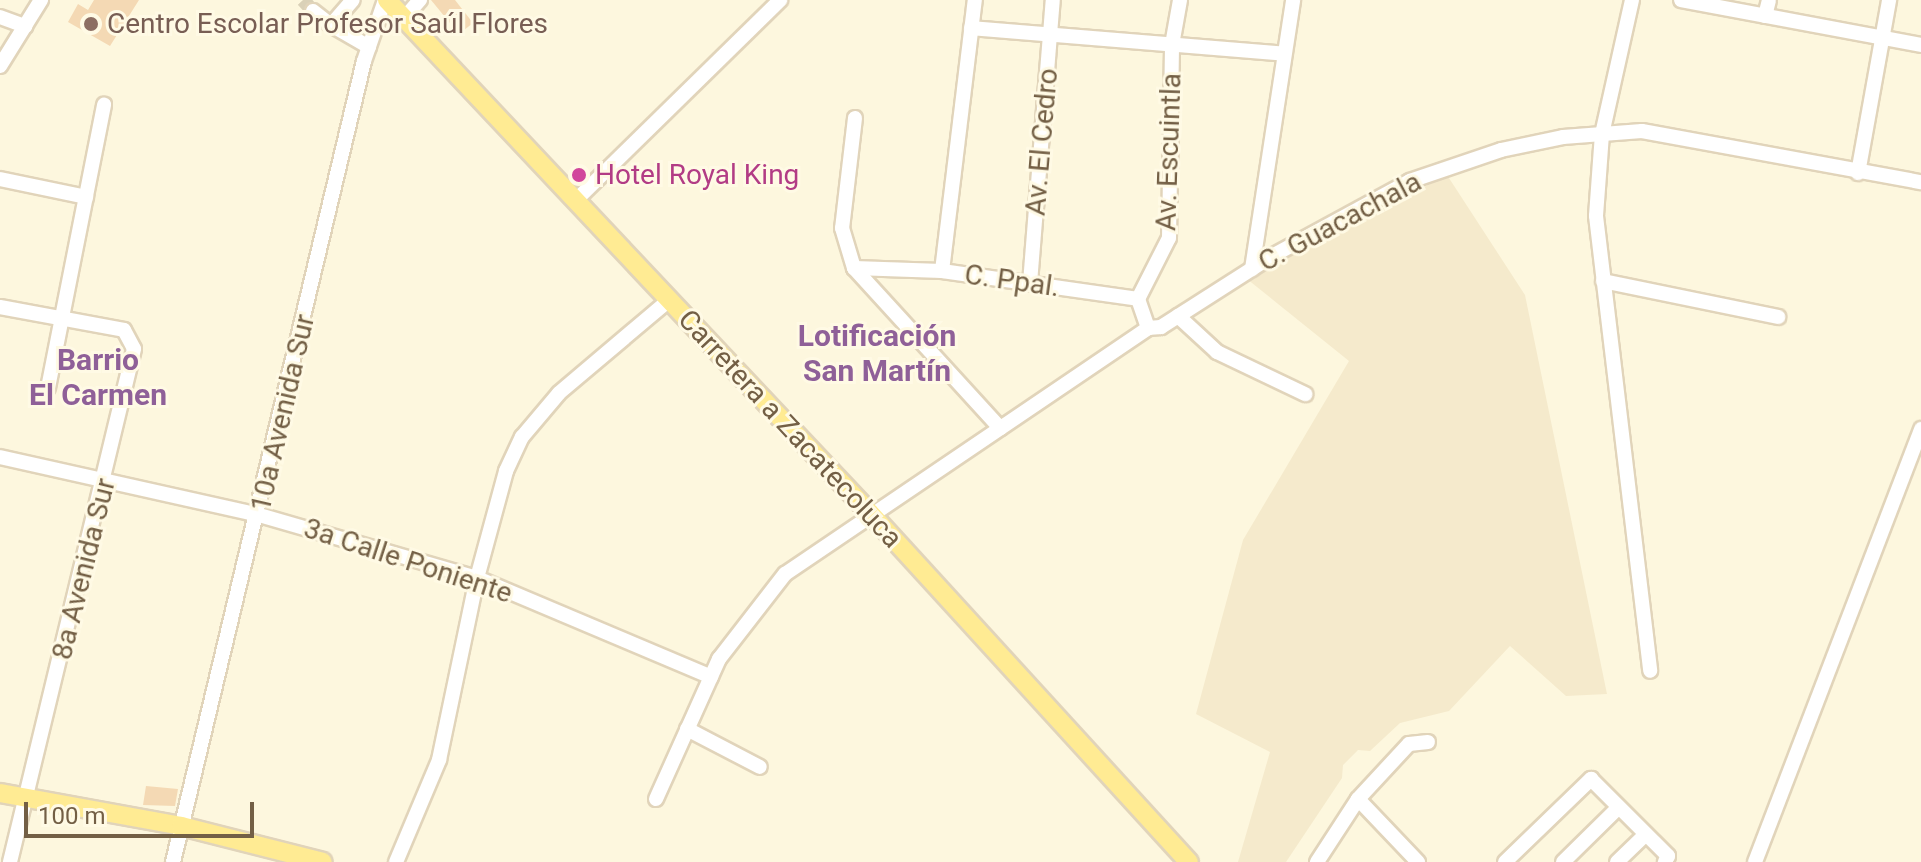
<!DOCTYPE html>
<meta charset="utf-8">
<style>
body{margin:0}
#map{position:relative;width:1921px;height:862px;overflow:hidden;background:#fdf7de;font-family:Roboto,sans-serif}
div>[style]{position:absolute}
.residential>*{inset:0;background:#f5eacc}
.building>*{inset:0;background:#f4d9b4}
.minor-tunnel>*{height:14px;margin-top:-7px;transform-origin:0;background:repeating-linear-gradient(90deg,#dad1b8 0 14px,transparent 0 21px)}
.roads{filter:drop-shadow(2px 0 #e1d4ba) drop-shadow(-2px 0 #e1d4ba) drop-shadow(0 2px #e1d4ba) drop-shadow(0 -2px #e1d4ba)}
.minor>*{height:14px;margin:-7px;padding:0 7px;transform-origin:7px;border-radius:7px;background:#fff}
.major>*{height:18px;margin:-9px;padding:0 9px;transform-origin:9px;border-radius:9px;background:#ffeb93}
.dots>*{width:22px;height:22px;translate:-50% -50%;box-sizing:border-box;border:4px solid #fffae5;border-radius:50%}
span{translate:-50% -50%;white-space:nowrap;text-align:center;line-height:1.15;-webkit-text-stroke:6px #fffae5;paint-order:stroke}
.education-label{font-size:28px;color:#785e54}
.left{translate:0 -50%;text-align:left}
.street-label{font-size:28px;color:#735f45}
.hotel-label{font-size:28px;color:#b23c85}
.neighbourhood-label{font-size:30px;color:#8f6098;font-weight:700}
.scale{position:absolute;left:24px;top:802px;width:230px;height:36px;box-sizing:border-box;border:4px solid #735f45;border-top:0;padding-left:10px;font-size:24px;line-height:28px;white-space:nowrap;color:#735f45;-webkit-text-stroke:6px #fffae5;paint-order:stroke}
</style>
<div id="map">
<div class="residential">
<div style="clip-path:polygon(1447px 175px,1525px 295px,1607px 694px,1566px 696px,1510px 646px,1449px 711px,1400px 723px,1370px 751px,1358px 750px,1343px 765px,1342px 778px,1286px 862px,1238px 862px,1270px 752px,1196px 714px,1243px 540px,1349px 361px,1247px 279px)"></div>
</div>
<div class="building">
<div style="clip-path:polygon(94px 0,139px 0,110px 46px,68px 22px,78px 4px,88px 10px)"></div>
<div style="clip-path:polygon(431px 0,455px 0,473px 23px,459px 34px)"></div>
<div style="clip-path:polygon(146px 786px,178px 789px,175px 806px,143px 805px)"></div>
</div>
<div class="minor-tunnel">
<div style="left:303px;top:0;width:15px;rotate:48deg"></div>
</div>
<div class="roads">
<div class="minor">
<div style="left:1632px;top:0;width:137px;rotate:102.6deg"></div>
<div style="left:1602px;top:134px;width:82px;rotate:94.2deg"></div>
<div style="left:1596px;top:216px;width:458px;rotate:83.2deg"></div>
<div style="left:1681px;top:0;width:244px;rotate:10.6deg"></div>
<div style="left:313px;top:11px;width:23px;rotate:38deg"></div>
<div style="left:331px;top:25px;width:33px;rotate:-49deg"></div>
<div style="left:1765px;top:16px;width:16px;rotate:-76deg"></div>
<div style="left:0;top:17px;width:27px;rotate:20deg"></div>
<div style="left:405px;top:17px;width:23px;rotate:-49deg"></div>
<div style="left:331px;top:25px;width:44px;rotate:30.1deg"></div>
<div style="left:971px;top:28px;width:314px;rotate:4.7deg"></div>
<div style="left:0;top:66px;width:78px;rotate:-58.2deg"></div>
<div style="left:855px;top:118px;width:111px;rotate:96.7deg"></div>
<div style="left:842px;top:228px;width:42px;rotate:73.3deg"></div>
<div style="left:854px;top:268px;width:217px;rotate:47.6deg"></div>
<div style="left:1858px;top:173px;width:176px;rotate:-79.8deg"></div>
<div style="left:0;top:179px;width:88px;rotate:11.8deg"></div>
<div style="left:576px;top:200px;width:286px;rotate:-44.4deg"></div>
<div style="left:854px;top:268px;width:88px;rotate:2deg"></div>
<div style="left:942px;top:271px;width:198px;rotate:8.1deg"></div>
<div style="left:1138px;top:299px;width:31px;rotate:71deg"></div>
<div style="left:1252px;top:269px;width:272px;rotate:-81.3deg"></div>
<div style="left:942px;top:271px;width:273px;rotate:-83.1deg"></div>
<div style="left:1603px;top:281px;width:179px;rotate:11.6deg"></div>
<div style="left:1030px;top:283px;width:284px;rotate:-85.4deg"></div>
<div style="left:1138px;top:299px;width:68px;rotate:-63.1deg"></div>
<div style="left:1169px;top:238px;width:193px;rotate:-89.1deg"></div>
<div style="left:1172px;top:45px;width:46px;rotate:-79.9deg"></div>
<div style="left:0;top:307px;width:126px;rotate:10.5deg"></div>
<div style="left:124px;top:330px;width:21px;rotate:62deg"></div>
<div style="left:134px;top:349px;width:528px;rotate:103.59deg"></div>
<div style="left:1178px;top:316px;width:53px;rotate:42.7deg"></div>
<div style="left:1217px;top:352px;width:98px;rotate:25.5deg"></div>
<div style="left:48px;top:388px;width:289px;rotate:-78.8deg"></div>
<div style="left:0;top:457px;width:265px;rotate:12.6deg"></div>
<div style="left:259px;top:515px;width:227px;rotate:16.1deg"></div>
<div style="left:477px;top:578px;width:254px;rotate:22.9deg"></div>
<div style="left:687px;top:729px;width:82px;rotate:27.5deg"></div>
<div style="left:656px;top:799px;width:154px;rotate:-65.8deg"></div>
<div style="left:719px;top:659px;width:108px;rotate:-52.2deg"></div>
<div style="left:785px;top:574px;width:439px;rotate:-34.1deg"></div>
<div style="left:1148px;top:328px;width:13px;rotate:-4deg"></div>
<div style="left:1161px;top:327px;width:132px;rotate:-32.6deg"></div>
<div style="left:1272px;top:256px;width:157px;rotate:-28.5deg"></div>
<div style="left:1410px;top:181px;width:96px;rotate:-18.8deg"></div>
<div style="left:1501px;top:150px;width:63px;rotate:-11.8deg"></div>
<div style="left:1563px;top:137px;width:79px;rotate:-4.3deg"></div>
<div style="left:1642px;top:131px;width:284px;rotate:10.4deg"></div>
<div style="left:1358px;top:799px;width:87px;rotate:46.4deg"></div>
<div style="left:173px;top:862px;width:823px;rotate:-76.59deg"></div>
<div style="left:364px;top:61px;width:65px;rotate:-71deg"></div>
<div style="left:396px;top:862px;width:111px;rotate:-67.1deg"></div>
<div style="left:439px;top:760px;width:186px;rotate:-78.2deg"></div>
<div style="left:477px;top:578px;width:111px;rotate:-74.8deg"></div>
<div style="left:506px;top:471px;width:38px;rotate:-65deg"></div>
<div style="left:522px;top:437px;width:57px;rotate:-49.9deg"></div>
<div style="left:559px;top:393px;width:144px;rotate:-40.2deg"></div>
<div style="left:1317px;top:862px;width:75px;rotate:-56.9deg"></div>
<div style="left:1358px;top:799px;width:75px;rotate:-47.2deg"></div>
<div style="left:1409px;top:744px;width:19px;rotate:-6deg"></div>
<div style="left:1505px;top:862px;width:120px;rotate:-44deg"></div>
<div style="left:1591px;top:779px;width:109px;rotate:45deg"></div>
<div style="left:1668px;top:856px;width:7px;rotate:117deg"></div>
<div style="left:1563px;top:862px;width:77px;rotate:-44.5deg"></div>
<div style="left:1617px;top:862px;width:40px;rotate:-44deg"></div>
<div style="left:1755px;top:862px;width:464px;rotate:-69deg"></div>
</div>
<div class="major">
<div style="left:387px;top:0;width:705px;rotate:46.73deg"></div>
<div style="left:870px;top:513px;width:473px;rotate:47.6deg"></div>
<div style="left:0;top:793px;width:184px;rotate:10.3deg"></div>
<div style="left:181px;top:826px;width:146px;rotate:14.2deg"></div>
</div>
</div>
<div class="dots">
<div style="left:91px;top:24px;background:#8d6e63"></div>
<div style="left:579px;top:175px;background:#d1479c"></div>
</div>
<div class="education-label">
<span class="left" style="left:107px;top:24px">Centro Escolar Profesor Saúl Flores</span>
</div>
<div class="street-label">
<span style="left:1042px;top:142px;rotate:-85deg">Av. El Cedro</span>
<span style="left:1169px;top:152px;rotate:-88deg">Av. Escuintla</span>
<span style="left:1340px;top:222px;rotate:-28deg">C. Guacachala</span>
<span style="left:1012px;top:281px;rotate:8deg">C. Ppal.</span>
<span style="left:283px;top:413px;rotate:-77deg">10a Avenida Sur</span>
<span style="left:790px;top:429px;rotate:47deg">Carretera a Zacatecoluca</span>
<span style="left:408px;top:561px;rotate:18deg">3a Calle Poniente</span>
<span style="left:84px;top:569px;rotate:-76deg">8a Avenida Sur</span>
</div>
<div class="hotel-label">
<span class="left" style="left:595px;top:175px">Hotel Royal King</span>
</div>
<div class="neighbourhood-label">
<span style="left:877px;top:353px">Lotificación<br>San Martín</span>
<span style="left:98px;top:377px">Barrio<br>El Carmen</span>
</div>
<div class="scale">100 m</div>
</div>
